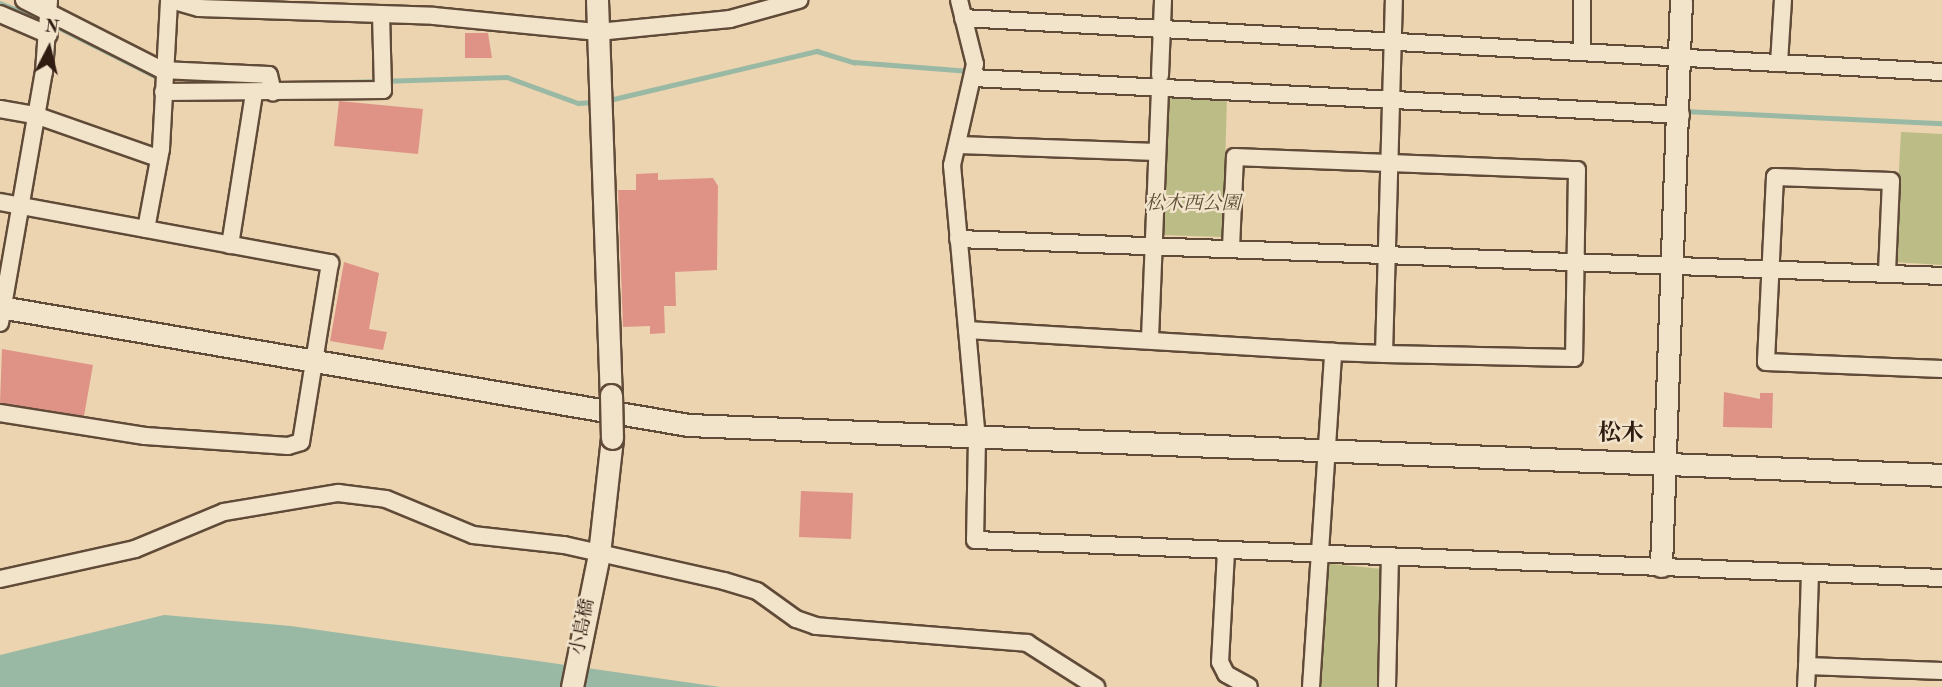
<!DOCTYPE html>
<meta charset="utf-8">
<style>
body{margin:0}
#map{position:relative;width:1942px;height:687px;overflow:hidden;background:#ebd4af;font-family:"Old Standard TT","Noto Serif JP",serif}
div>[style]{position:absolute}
.green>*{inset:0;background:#bcbc87}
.water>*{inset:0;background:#99b9a5}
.stream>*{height:4.5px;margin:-2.25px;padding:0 2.25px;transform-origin:2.25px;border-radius:2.25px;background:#99b9a5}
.building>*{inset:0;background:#df9386}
.roads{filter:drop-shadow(2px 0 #604a38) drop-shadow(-2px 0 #604a38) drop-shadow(0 2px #604a38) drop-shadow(0 -2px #604a38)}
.minor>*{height:16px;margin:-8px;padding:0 8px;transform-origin:8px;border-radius:8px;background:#f2e3cb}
.tertiary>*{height:21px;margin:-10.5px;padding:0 10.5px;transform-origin:10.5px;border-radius:10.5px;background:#f2e3cb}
.bridges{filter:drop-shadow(2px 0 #604a38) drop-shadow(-2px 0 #604a38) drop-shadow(0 2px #604a38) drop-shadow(0 -2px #604a38)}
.tertiary-bridge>*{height:21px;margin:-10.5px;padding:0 10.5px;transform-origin:10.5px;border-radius:10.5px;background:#f2e3cb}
span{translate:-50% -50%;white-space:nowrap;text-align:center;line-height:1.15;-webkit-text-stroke:5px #f2e3cb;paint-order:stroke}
.park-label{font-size:19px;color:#5b4c34;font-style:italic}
.street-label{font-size:19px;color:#311c11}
.quarter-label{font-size:23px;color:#311c11;font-weight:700}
.north{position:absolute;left:14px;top:14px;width:70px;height:70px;-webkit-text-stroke:5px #f2e3cb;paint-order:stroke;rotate:7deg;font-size:19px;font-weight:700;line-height:28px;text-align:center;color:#311c11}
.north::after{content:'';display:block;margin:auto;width:24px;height:32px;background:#311c11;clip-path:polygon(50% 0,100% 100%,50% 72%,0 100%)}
</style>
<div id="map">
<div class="green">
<div style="clip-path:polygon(1166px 95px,1227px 97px,1223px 237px,1161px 235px)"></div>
<div style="clip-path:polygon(1901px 132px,1942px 134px,1942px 265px,1894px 262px)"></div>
<div style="clip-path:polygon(1324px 563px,1382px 569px,1378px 687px,1319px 687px)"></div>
</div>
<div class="water">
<div style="clip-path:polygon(164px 615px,291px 626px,720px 687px,0 687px,0 655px)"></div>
</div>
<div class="stream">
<div style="left:0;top:3px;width:45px;rotate:22deg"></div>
<div style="left:50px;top:23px;width:124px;rotate:26.8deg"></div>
<div style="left:348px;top:82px;width:159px;rotate:-1.8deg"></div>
<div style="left:507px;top:77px;width:76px;rotate:20.1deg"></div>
<div style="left:578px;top:103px;width:15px;rotate:-4deg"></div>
<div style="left:605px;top:101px;width:218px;rotate:-13.3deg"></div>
<div style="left:817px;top:51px;width:39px;rotate:17deg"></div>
<div style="left:854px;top:62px;width:116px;rotate:4.4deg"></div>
<div style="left:1684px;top:111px;width:258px;rotate:2.7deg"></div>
</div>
<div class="building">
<div style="clip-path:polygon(465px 33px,488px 33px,492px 58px,465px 58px)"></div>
<div style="clip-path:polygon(339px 101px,423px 109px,418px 154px,334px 146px)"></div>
<div style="clip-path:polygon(658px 173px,658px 180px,713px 178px,718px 186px,717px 270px,675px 272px,676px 306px,664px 306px,665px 333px,650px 334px,650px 326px,623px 327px,618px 190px,636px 190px,636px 174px)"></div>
<div style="clip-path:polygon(344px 262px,379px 273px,369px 329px,387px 332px,383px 350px,330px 341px)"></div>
<div style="clip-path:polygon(2px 349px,93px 365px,84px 416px,0 403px)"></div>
<div style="clip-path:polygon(1724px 392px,1760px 399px,1760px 393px,1773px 393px,1772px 428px,1723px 427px)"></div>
<div style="clip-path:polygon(801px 491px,853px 493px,851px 539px,799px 537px)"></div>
</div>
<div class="roads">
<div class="minor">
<div style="left:24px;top:0;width:155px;rotate:26.9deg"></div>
<div style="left:162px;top:70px;width:107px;rotate:2.7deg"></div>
<div style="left:269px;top:75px;width:18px;rotate:77deg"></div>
<div style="left:171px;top:0;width:29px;rotate:16deg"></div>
<div style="left:199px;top:8px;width:235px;rotate:1.9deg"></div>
<div style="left:434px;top:16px;width:165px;rotate:5.6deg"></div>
<div style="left:598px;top:32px;width:133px;rotate:-5.6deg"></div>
<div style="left:730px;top:19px;width:72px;rotate:-15.4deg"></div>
<div style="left:959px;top:0;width:66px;rotate:76deg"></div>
<div style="left:975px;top:64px;width:104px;rotate:102.8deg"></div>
<div style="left:952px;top:165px;width:274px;rotate:84.8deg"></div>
<div style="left:977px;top:438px;width:102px;rotate:91.1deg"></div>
<div style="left:975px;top:540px;width:968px;rotate:2.25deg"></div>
<div style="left:0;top:14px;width:53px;rotate:23.2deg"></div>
<div style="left:963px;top:18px;width:980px;rotate:3.16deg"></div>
<div style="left:1582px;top:51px;width:51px;rotate:-90deg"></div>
<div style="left:1779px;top:63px;width:63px;rotate:-86.4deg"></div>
<div style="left:1160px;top:75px;width:75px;rotate:-87.7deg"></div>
<div style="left:973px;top:78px;width:709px;rotate:2.99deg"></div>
<div style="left:163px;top:92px;width:220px;rotate:-0.5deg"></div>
<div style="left:383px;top:90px;width:76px;rotate:-91.5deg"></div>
<div style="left:0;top:109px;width:36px;rotate:10deg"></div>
<div style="left:35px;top:115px;width:130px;rotate:19.3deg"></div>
<div style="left:959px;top:145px;width:197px;rotate:2deg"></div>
<div style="left:0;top:202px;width:336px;rotate:10.5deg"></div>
<div style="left:330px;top:263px;width:181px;rotate:99.2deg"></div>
<div style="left:301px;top:442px;width:14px;rotate:163deg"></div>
<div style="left:288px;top:446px;width:143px;rotate:-176deg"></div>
<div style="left:145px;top:436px;width:147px;rotate:-171deg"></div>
<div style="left:146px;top:229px;width:81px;rotate:-79.4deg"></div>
<div style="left:161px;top:149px;width:149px;rotate:-86.9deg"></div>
<div style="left:958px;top:239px;width:985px;rotate:2.15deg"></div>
<div style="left:230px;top:245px;width:154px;rotate:-81deg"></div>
<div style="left:1231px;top:248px;width:91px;rotate:-87.5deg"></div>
<div style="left:1235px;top:157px;width:342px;rotate:2.2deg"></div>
<div style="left:1577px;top:170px;width:188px;rotate:90.9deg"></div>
<div style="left:1574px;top:358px;width:190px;rotate:-178.8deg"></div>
<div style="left:1887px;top:272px;width:91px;rotate:-87.5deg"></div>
<div style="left:1891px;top:181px;width:116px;rotate:-178deg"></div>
<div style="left:1775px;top:177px;width:185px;rotate:92.8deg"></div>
<div style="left:1766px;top:362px;width:176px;rotate:2.3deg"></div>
<div style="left:0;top:323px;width:255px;rotate:-80.1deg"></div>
<div style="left:44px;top:72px;width:72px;rotate:-86deg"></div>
<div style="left:967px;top:330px;width:367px;rotate:3.4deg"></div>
<div style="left:1150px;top:338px;width:251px;rotate:-87.7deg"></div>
<div style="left:1226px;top:552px;width:110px;rotate:93.1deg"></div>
<div style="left:1220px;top:662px;width:13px;rotate:63deg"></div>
<div style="left:1226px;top:674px;width:26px;rotate:29deg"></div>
<div style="left:1810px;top:573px;width:93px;rotate:91.8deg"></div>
<div style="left:1807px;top:666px;width:135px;rotate:2.1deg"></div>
<div style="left:0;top:579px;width:138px;rotate:-12.5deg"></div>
<div style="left:135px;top:549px;width:96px;rotate:-22.6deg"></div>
<div style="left:224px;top:512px;width:116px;rotate:-9.5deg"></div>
<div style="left:338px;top:493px;width:48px;rotate:7.1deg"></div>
<div style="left:386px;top:499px;width:94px;rotate:22.5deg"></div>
<div style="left:473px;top:535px;width:92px;rotate:6.3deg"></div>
<div style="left:564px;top:545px;width:164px;rotate:12.7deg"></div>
<div style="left:724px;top:581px;width:34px;rotate:17deg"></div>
<div style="left:757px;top:591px;width:48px;rotate:35.7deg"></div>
<div style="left:796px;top:619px;width:21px;rotate:19deg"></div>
<div style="left:816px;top:626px;width:212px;rotate:4.6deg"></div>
<div style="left:1027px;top:643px;width:82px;rotate:32.5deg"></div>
<div style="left:1311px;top:687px;width:336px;rotate:-86.2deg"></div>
<div style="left:1333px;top:352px;width:51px;rotate:2.2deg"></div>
<div style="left:1384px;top:354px;width:354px;rotate:-88.4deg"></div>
<div style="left:1387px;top:687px;width:130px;rotate:-88.7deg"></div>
<div style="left:1806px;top:687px;width:21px;rotate:-87deg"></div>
</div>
<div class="tertiary">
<div style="left:597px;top:0;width:395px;rotate:88deg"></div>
<div style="left:0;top:307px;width:698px;rotate:9.73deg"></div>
<div style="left:688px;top:425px;width:1255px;rotate:2.28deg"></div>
<div style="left:1661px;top:566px;width:566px;rotate:-87.98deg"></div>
<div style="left:572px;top:687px;width:136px;rotate:-78.5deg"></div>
<div style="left:599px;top:554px;width:117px;rotate:-83.6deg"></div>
</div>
</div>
<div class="bridges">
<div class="tertiary-bridge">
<div style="left:611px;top:395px;width:43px;rotate:88.7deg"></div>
</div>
</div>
<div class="park-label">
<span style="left:1193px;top:205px">松木西公園</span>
</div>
<div class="street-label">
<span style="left:584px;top:627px;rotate:-79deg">小島橋</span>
</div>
<div class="quarter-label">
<span style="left:1621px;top:434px">松木</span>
</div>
<div class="north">N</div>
</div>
